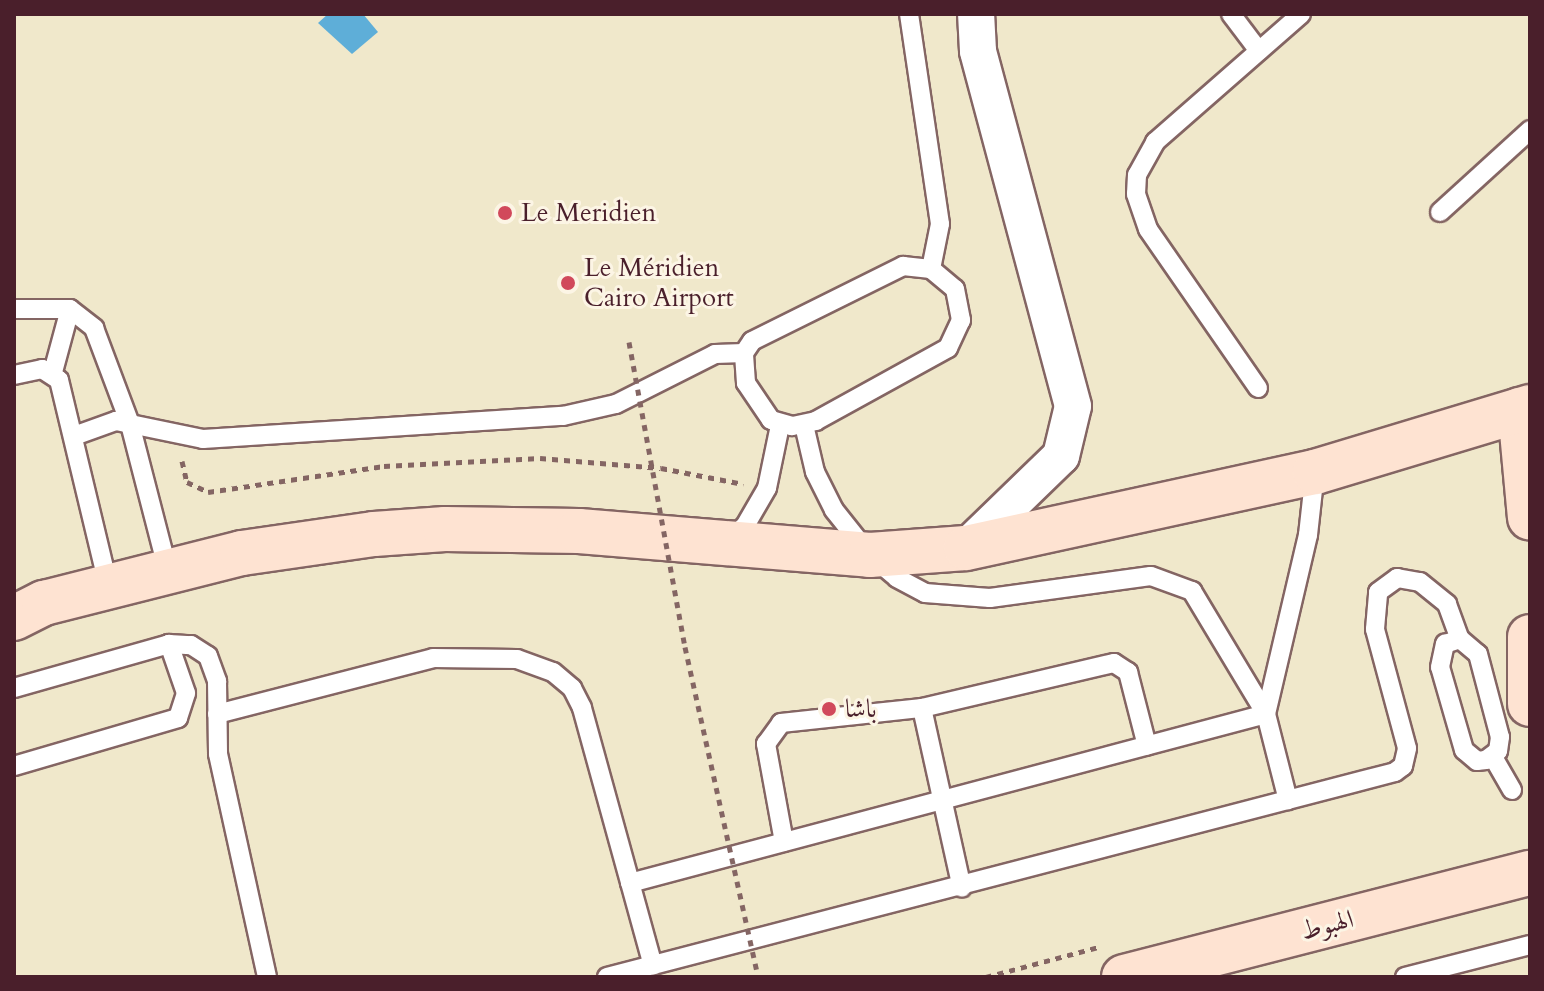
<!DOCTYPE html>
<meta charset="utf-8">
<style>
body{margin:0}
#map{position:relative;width:1544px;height:991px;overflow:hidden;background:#f0e8cb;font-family:Cardo,Amiri,serif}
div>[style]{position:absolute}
.water>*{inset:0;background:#5eaed8}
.path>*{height:5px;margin-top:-2.5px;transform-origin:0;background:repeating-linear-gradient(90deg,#846563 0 6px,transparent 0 12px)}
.roads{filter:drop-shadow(2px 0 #846563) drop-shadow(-2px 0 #846563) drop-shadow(0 2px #846563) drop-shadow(0 -2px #846563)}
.lane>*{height:18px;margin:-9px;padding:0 9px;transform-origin:9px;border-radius:9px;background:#fff}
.street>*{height:36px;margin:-18px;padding:0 18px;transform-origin:18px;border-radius:18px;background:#fff}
.secondary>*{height:44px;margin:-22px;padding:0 22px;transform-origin:22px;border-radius:22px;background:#fee3d2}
.path-bridge>*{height:5px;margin-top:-2.5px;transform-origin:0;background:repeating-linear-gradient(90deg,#846563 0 6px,transparent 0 12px)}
.dots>*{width:22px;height:22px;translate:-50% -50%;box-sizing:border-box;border:4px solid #fcf5e5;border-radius:50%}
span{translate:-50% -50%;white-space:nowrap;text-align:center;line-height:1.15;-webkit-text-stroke:6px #fcf5e5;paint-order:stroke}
.poi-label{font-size:26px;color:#4a1f2b}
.left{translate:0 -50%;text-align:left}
.street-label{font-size:26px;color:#4a1f2b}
.frame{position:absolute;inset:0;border:16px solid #4a1f2b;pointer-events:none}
</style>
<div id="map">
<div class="water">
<div style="clip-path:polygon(328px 14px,363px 14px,378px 32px,352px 54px,318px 23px)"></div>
</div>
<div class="path">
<div style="left:182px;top:461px;width:22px;rotate:77deg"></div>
<div style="left:187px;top:482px;width:23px;rotate:25deg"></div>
<div style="left:208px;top:492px;width:178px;rotate:-8.4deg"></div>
<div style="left:384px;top:466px;width:156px;rotate:-2.9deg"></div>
<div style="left:540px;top:458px;width:121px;rotate:4.7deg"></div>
<div style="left:661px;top:468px;width:84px;rotate:11deg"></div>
<div style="left:986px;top:977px;width:117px;rotate:-14.9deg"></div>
</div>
<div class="roads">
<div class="lane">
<div style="left:909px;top:14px;width:212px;rotate:81.6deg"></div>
<div style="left:940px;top:224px;width:46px;rotate:101.3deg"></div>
<div style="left:1231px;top:14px;width:46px;rotate:52.9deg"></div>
<div style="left:1440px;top:212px;width:122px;rotate:-42.3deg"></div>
<div style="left:903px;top:266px;width:28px;rotate:6deg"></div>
<div style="left:931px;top:269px;width:31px;rotate:40deg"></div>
<div style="left:955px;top:289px;width:32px;rotate:79deg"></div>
<div style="left:961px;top:320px;width:31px;rotate:115deg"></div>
<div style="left:948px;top:348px;width:151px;rotate:151.1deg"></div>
<div style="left:816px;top:421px;width:25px;rotate:168deg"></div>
<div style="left:792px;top:426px;width:22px;rotate:-164deg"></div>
<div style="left:771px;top:420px;width:45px;rotate:-124deg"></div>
<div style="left:746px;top:383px;width:30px;rotate:-94deg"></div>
<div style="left:744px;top:353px;width:14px;rotate:-56deg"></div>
<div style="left:752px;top:341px;width:169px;rotate:-26.4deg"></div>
<div style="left:14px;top:309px;width:56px"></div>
<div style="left:70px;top:309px;width:31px;rotate:38deg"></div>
<div style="left:94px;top:328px;width:103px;rotate:69.4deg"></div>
<div style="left:130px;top:424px;width:152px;rotate:75.5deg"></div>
<div style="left:53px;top:372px;width:65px;rotate:-74.9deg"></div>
<div style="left:14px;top:375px;width:29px;rotate:-12deg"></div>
<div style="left:42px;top:369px;width:20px;rotate:33deg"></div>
<div style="left:59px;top:380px;width:214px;rotate:76.5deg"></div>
<div style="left:1258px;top:388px;width:193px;rotate:-124.7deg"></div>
<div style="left:1148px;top:229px;width:37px;rotate:-109deg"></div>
<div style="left:1136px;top:194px;width:19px;rotate:-87deg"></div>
<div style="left:1137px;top:175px;width:38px;rotate:-61deg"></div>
<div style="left:1155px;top:142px;width:194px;rotate:-41.2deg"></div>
<div style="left:804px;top:425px;width:48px;rotate:76.8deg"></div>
<div style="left:815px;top:472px;width:42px;rotate:63.4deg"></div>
<div style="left:834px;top:510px;width:58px;rotate:51.3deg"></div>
<div style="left:870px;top:555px;width:35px;rotate:40deg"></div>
<div style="left:897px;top:578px;width:32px;rotate:28deg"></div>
<div style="left:925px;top:593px;width:65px;rotate:4.4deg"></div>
<div style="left:990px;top:598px;width:162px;rotate:-7.8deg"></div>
<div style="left:1151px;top:576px;width:44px;rotate:20.1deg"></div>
<div style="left:1192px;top:591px;width:144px;rotate:59deg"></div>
<div style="left:1266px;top:714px;width:89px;rotate:75.7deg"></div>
<div style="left:74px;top:436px;width:45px;rotate:-19.7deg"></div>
<div style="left:116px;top:421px;width:89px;rotate:11.7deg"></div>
<div style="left:203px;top:439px;width:361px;rotate:-3.7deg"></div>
<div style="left:563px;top:416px;width:54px;rotate:-12.8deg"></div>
<div style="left:616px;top:404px;width:111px;rotate:-26.8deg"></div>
<div style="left:715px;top:354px;width:29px;rotate:-2deg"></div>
<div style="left:729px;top:539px;width:21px;rotate:-39deg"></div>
<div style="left:745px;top:526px;width:44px;rotate:-59.9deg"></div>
<div style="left:767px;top:488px;width:64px;rotate:-78.3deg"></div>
<div style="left:1460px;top:639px;width:23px;rotate:40deg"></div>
<div style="left:1478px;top:654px;width:86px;rotate:75.2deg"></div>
<div style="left:1500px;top:737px;width:14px;rotate:98deg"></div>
<div style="left:1498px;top:751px;width:15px;rotate:143deg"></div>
<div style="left:1486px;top:760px;width:9px;rotate:174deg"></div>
<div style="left:1477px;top:761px;width:17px;rotate:-140deg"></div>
<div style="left:1464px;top:750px;width:86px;rotate:-106.1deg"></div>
<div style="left:1440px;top:667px;width:24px;rotate:-78deg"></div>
<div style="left:1445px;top:644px;width:16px;rotate:-18deg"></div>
<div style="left:14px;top:688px;width:161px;rotate:-15.8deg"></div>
<div style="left:169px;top:644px;width:22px;rotate:3deg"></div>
<div style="left:191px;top:645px;width:20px;rotate:33deg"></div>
<div style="left:208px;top:656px;width:27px;rotate:70deg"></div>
<div style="left:217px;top:681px;width:73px;rotate:89.2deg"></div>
<div style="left:218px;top:754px;width:228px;rotate:77.6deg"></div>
<div style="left:922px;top:708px;width:184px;rotate:77.5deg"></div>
<div style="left:217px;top:714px;width:223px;rotate:-14.5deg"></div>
<div style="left:433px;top:658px;width:84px;rotate:0.7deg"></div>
<div style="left:517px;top:659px;width:38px;rotate:20deg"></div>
<div style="left:553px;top:672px;width:25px;rotate:40deg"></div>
<div style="left:572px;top:688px;width:22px;rotate:63deg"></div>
<div style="left:582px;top:708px;width:267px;rotate:74.6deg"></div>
<div style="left:1266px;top:714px;width:184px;rotate:-76.8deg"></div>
<div style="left:1308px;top:535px;width:63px;rotate:-83.7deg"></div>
<div style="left:1493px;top:757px;width:38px;rotate:60deg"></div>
<div style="left:14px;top:766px;width:171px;rotate:-16.3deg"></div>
<div style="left:178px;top:718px;width:26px;rotate:-72deg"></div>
<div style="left:186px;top:693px;width:52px;rotate:-109.1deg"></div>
<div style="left:784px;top:842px;width:100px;rotate:-100.4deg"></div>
<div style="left:766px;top:744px;width:26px;rotate:-54deg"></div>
<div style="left:781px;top:723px;width:142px;rotate:-6.1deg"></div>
<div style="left:922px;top:708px;width:197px;rotate:-13.2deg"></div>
<div style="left:1114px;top:663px;width:17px;rotate:33deg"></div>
<div style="left:1128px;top:672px;width:76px;rotate:75.6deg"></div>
<div style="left:630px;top:883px;width:658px;rotate:-14.88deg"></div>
<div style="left:607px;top:977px;width:814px;rotate:-14.58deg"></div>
<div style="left:1395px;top:772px;width:10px;rotate:-37deg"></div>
<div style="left:1403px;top:766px;width:18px;rotate:-77deg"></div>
<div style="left:1407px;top:748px;width:123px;rotate:-105.1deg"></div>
<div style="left:1375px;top:629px;width:37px;rotate:-85deg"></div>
<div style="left:1378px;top:592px;width:24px;rotate:-36deg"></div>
<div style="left:1397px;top:578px;width:23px;rotate:10deg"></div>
<div style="left:1420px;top:582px;width:35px;rotate:39deg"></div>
<div style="left:1447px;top:604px;width:37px;rotate:70deg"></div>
<div style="left:1405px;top:977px;width:129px;rotate:-14.4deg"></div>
</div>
<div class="street">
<div style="left:966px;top:548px;width:132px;rotate:-44.1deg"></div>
<div style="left:1061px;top:456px;width:51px;rotate:-76.5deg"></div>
<div style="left:1073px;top:406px;width:367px;rotate:-105deg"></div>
<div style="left:978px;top:51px;width:37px;rotate:-93deg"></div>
</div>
<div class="secondary">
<div style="left:1520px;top:410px;width:108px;rotate:84.7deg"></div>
<div style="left:14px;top:618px;width:34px;rotate:-27deg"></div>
<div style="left:44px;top:603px;width:204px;rotate:-14.2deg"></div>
<div style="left:242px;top:553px;width:133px;rotate:-8.2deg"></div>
<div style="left:374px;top:534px;width:71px;rotate:-4deg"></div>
<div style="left:445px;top:529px;width:134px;rotate:0.9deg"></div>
<div style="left:579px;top:531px;width:292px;rotate:4.7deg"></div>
<div style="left:870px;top:555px;width:96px;rotate:-4.2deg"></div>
<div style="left:966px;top:548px;width:357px;rotate:-12.3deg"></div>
<div style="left:1315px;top:472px;width:225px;rotate:-16.8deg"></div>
<div style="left:1530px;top:637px;width:67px;rotate:90deg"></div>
<div style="left:1124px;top:977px;width:419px;rotate:-14.4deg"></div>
</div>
</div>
<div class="path-bridge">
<div style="left:629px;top:342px;width:310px;rotate:79.6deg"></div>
<div style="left:685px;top:647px;width:338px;rotate:77.5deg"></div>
</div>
<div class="dots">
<div style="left:505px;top:213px;background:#d1495b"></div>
<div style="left:568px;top:283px;background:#d1495b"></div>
<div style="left:829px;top:709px;background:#d1495b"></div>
</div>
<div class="poi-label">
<span class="left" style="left:521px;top:213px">Le Meridien</span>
<span class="left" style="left:584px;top:283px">Le Méridien<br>Cairo Airport</span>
<span class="left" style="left:845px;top:709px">باشا</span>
</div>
<div class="street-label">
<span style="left:1327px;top:925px;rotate:-14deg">الهبوط</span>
</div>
<div class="frame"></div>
</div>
